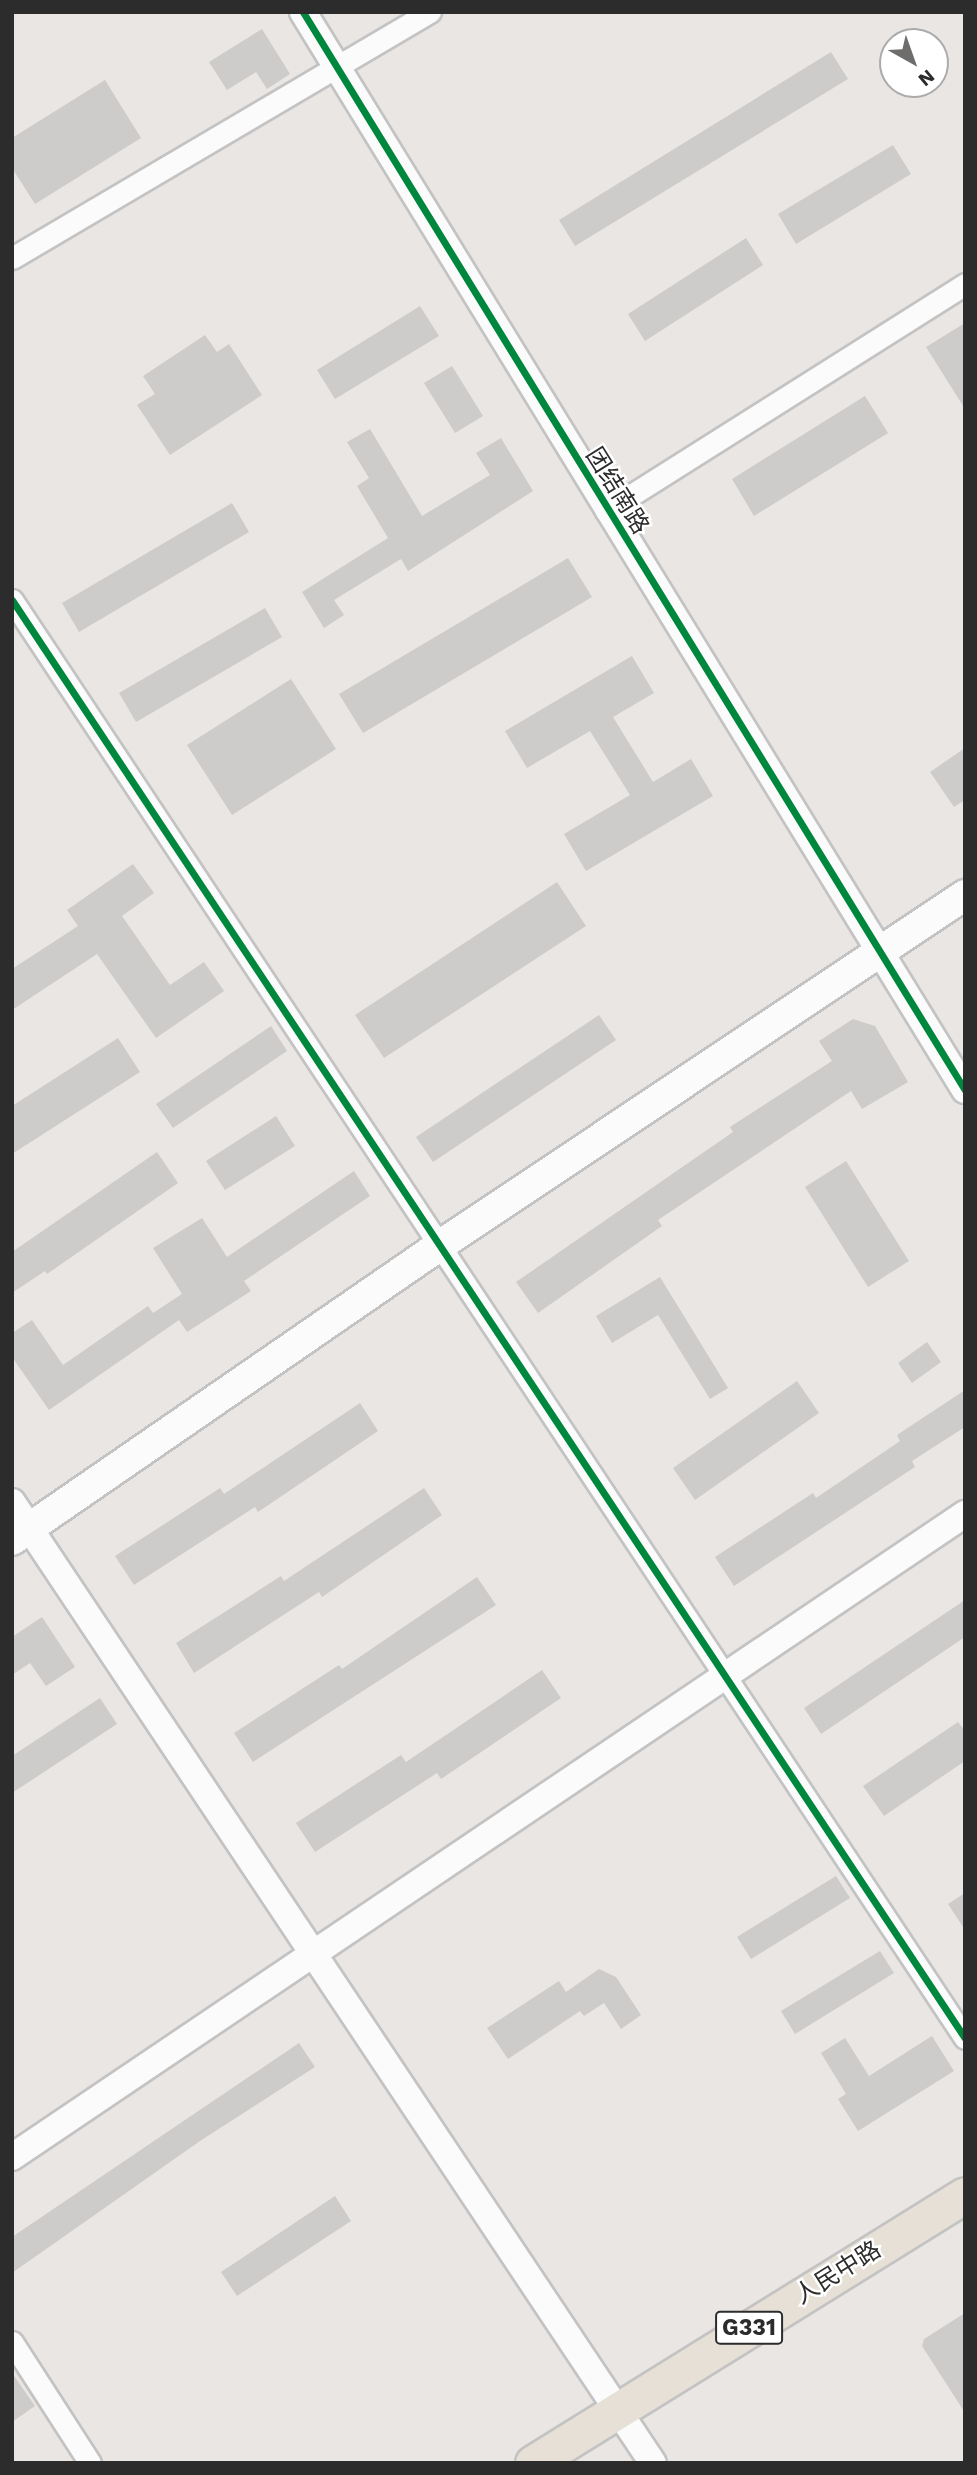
<!DOCTYPE html>
<meta charset="utf-8">
<style>
body{margin:0}
#map{position:relative;width:977px;height:2475px;overflow:hidden;background:#e9e6e3;font-family:"Work Sans","Noto Sans SC",sans-serif}
div>[style]{position:absolute}
.building>*{inset:0;background:#ceccca}
.roads{filter:drop-shadow(2px 0 #c4c3c3) drop-shadow(-2px 0 #c4c3c3) drop-shadow(0 2px #c4c3c3) drop-shadow(0 -2px #c4c3c3)}
.minor>*{height:21px;margin:-10.5px;padding:0 10.5px;transform-origin:10.5px;border-radius:10.5px;background:#fcfbfb}
.tertiary>*{height:26px;margin:-13px;padding:0 13px;transform-origin:13px;border-radius:13px;background:#fcfbfb}
.secondary>*{height:30px;margin:-15px;padding:0 15px;transform-origin:15px;border-radius:15px;background:#fcfbfb}
.trunk>*{height:35px;margin:-17.5px;padding:0 17.5px;transform-origin:17.5px;border-radius:17.5px;background:#e6e0d7}
.cycleway>*{height:7px;margin:-3.5px;padding:0 3.5px;transform-origin:3.5px;border-radius:3.5px;background:#00873e}
span{translate:-50% -50%;white-space:nowrap;text-align:center;line-height:1.15;-webkit-text-stroke:5px #fff;paint-order:stroke}
.shield-label span{padding:2px 5px;background:#fff;border:2px solid;border-radius:5px;-webkit-text-stroke-width:0}
.shield-label{font-size:23px;color:#2c2c2c;font-weight:700}
.street-label{font-size:24px;color:#2c2c2c}
.frame{position:absolute;inset:0;border:14px solid #2c2c2c;pointer-events:none}
.north{position:absolute;left:879px;top:28px;width:70px;height:70px;box-sizing:border-box;background:#fff;border:2px solid #ababab;border-radius:50%;rotate:140deg;font-size:19px;font-weight:700;line-height:28px;text-align:center;color:#2c2c2c}
.north::after{content:'';display:block;margin:auto;width:24px;height:32px;background:#6e6d6c;clip-path:polygon(50% 0,100% 100%,50% 72%,0 100%)}
</style>
<div id="map">
<div class="building">
<div style="clip-path:polygon(262px 29px,290px 74px,267px 89px,256px 72px,227px 90px,209px 62px)"></div>
<div style="clip-path:polygon(831px 52px,848px 79px,575px 246px,559px 220px)"></div>
<div style="clip-path:polygon(105px 80px,141px 138px,35px 204px,12px 168px,12px 138px)"></div>
<div style="clip-path:polygon(893px 145px,911px 174px,796px 244px,778px 214px)"></div>
<div style="clip-path:polygon(746px 238px,763px 265px,645px 341px,628px 314px)"></div>
<div style="clip-path:polygon(420px 306px,439px 336px,335px 399px,317px 370px)"></div>
<div style="clip-path:polygon(965px 323px,965px 409px,926px 347px)"></div>
<div style="clip-path:polygon(205px 335px,217px 352px,229px 344px,262px 395px,170px 455px,137px 405px,155px 394px,143px 376px)"></div>
<div style="clip-path:polygon(452px 366px,483px 416px,455px 433px,424px 383px)"></div>
<div style="clip-path:polygon(865px 396px,888px 433px,754px 516px,732px 479px)"></div>
<div style="clip-path:polygon(370px 429px,422px 516px,490px 475px,476px 453px,501px 438px,533px 491px,408px 571px,401px 559px,334px 600px,344px 615px,324px 628px,302px 592px,388px 538px,357px 486px,369px 478px,347px 442px)"></div>
<div style="clip-path:polygon(232px 503px,249px 532px,79px 632px,62px 603px)"></div>
<div style="clip-path:polygon(568px 558px,592px 597px,363px 733px,339px 694px)"></div>
<div style="clip-path:polygon(265px 608px,282px 637px,136px 722px,119px 693px)"></div>
<div style="clip-path:polygon(632px 656px,654px 693px,613px 717px,653px 782px,691px 759px,713px 796px,586px 871px,564px 834px,630px 795px,590px 731px,527px 768px,505px 731px)"></div>
<div style="clip-path:polygon(291px 679px,336px 749px,232px 815px,187px 745px)"></div>
<div style="clip-path:polygon(965px 748px,965px 800px,954px 807px,930px 772px)"></div>
<div style="clip-path:polygon(133px 864px,154px 893px,122px 916px,170px 985px,204px 962px,224px 991px,156px 1038px,97px 954px,12px 1010px,12px 969px,78px 926px,67px 910px)"></div>
<div style="clip-path:polygon(557px 882px,586px 926px,384px 1058px,355px 1015px)"></div>
<div style="clip-path:polygon(599px 1015px,616px 1040px,433px 1162px,416px 1137px)"></div>
<div style="clip-path:polygon(853px 1019px,875px 1026px,908px 1082px,862px 1109px,851px 1091px,658px 1220px,662px 1226px,538px 1313px,516px 1282px,733px 1132px,730px 1127px,832px 1061px,819px 1041px)"></div>
<div style="clip-path:polygon(271px 1026px,287px 1051px,173px 1128px,156px 1104px)"></div>
<div style="clip-path:polygon(118px 1038px,140px 1072px,12px 1154px,12px 1106px)"></div>
<div style="clip-path:polygon(276px 1116px,295px 1146px,225px 1190px,206px 1161px)"></div>
<div style="clip-path:polygon(157px 1152px,178px 1183px,47px 1274px,45px 1271px,12px 1293px,12px 1252px)"></div>
<div style="clip-path:polygon(846px 1161px,909px 1261px,868px 1287px,805px 1187px)"></div>
<div style="clip-path:polygon(354px 1171px,370px 1196px,244px 1281px,251px 1291px,187px 1332px,179px 1320px,49px 1410px,12px 1357px,12px 1333px,32px 1320px,63px 1365px,148px 1306px,153px 1313px,182px 1294px,153px 1248px,202px 1218px,227px 1257px)"></div>
<div style="clip-path:polygon(660px 1277px,728px 1388px,710px 1399px,658px 1315px,612px 1343px,596px 1316px)"></div>
<div style="clip-path:polygon(927px 1342px,941px 1362px,912px 1383px,898px 1363px)"></div>
<div style="clip-path:polygon(797px 1381px,819px 1413px,695px 1500px,673px 1468px)"></div>
<div style="clip-path:polygon(965px 1390px,965px 1427px,912px 1461px,915px 1467px,734px 1586px,715px 1557px,813px 1493px,816px 1498px,900px 1441px,897px 1435px)"></div>
<div style="clip-path:polygon(360px 1403px,378px 1431px,258px 1512px,255px 1507px,134px 1585px,115px 1556px,220px 1488px,224px 1494px)"></div>
<div style="clip-path:polygon(424px 1488px,442px 1515px,322px 1597px,319px 1592px,194px 1673px,176px 1643px,281px 1576px,284px 1581px)"></div>
<div style="clip-path:polygon(477px 1577px,496px 1605px,253px 1762px,234px 1733px,339px 1665px,342px 1669px)"></div>
<div style="clip-path:polygon(965px 1600px,965px 1637px,821px 1734px,804px 1708px)"></div>
<div style="clip-path:polygon(42px 1617px,75px 1667px,46px 1686px,30px 1663px,12px 1675px,12px 1637px)"></div>
<div style="clip-path:polygon(542px 1670px,561px 1698px,441px 1779px,437px 1773px,315px 1852px,296px 1823px,401px 1755px,406px 1762px)"></div>
<div style="clip-path:polygon(100px 1698px,117px 1724px,12px 1793px,12px 1756px)"></div>
<div style="clip-path:polygon(958px 1722px,965px 1731px,965px 1761px,884px 1816px,863px 1786px)"></div>
<div style="clip-path:polygon(836px 1876px,850px 1898px,751px 1959px,737px 1937px)"></div>
<div style="clip-path:polygon(965px 1893px,965px 1930px,948px 1904px)"></div>
<div style="clip-path:polygon(880px 1951px,894px 1973px,795px 2034px,781px 2011px)"></div>
<div style="clip-path:polygon(599px 1969px,616px 1977px,641px 2015px,621px 2029px,604px 2003px,584px 2016px,580px 2011px,508px 2059px,487px 2028px,559px 1981px,566px 1992px)"></div>
<div style="clip-path:polygon(932px 2036px,954px 2071px,858px 2131px,838px 2099px,846px 2094px,821px 2053px,845px 2038px,869px 2076px)"></div>
<div style="clip-path:polygon(299px 2043px,315px 2067px,200px 2141px,12px 2273px,12px 2237px)"></div>
<div style="clip-path:polygon(335px 2196px,351px 2221px,237px 2296px,221px 2272px)"></div>
<div style="clip-path:polygon(965px 2313px,965px 2413px,922px 2346px,924px 2339px)"></div>
<div style="clip-path:polygon(12px 2373px,35px 2406px,12px 2422px)"></div>
</div>
<div class="roads">
<div class="minor">
<div style="left:12px;top:258px;width:485px;rotate:-30.5deg"></div>
<div style="left:606px;top:511px;width:425px;rotate:-32.3deg"></div>
<div style="left:12px;top:600px;width:1725px;rotate:56.47deg"></div>
<div style="left:12px;top:2342px;width:144px;rotate:57.2deg"></div>
</div>
<div class="tertiary">
<div style="left:303px;top:12px;width:1265px;rotate:58.45deg"></div>
<div style="left:12px;top:1502px;width:1155px;rotate:56.3deg"></div>
<div style="left:12px;top:2157px;width:1150px;rotate:-34.01deg"></div>
</div>
<div class="secondary">
<div style="left:12px;top:1540px;width:518px;rotate:-34.55deg"></div>
<div style="left:439px;top:1246px;width:632px;rotate:-33.72deg"></div>
</div>
<div class="trunk">
<div style="left:533px;top:2463px;width:508px;rotate:-31.81deg"></div>
</div>
</div>
<div class="cycleway">
<div style="left:303px;top:12px;width:1265px;rotate:58.45deg"></div>
<div style="left:12px;top:600px;width:1725px;rotate:56.47deg"></div>
</div>
<div class="shield-label">
<span style="left:749px;top:2328px">G331</span>
</div>
<div class="street-label">
<span style="left:617px;top:491px;rotate:58deg">团结南路</span>
<span style="left:838px;top:2273px;rotate:-32deg">人民中路</span>
</div>
<div class="frame"></div>
<div class="north">N</div>
</div>
